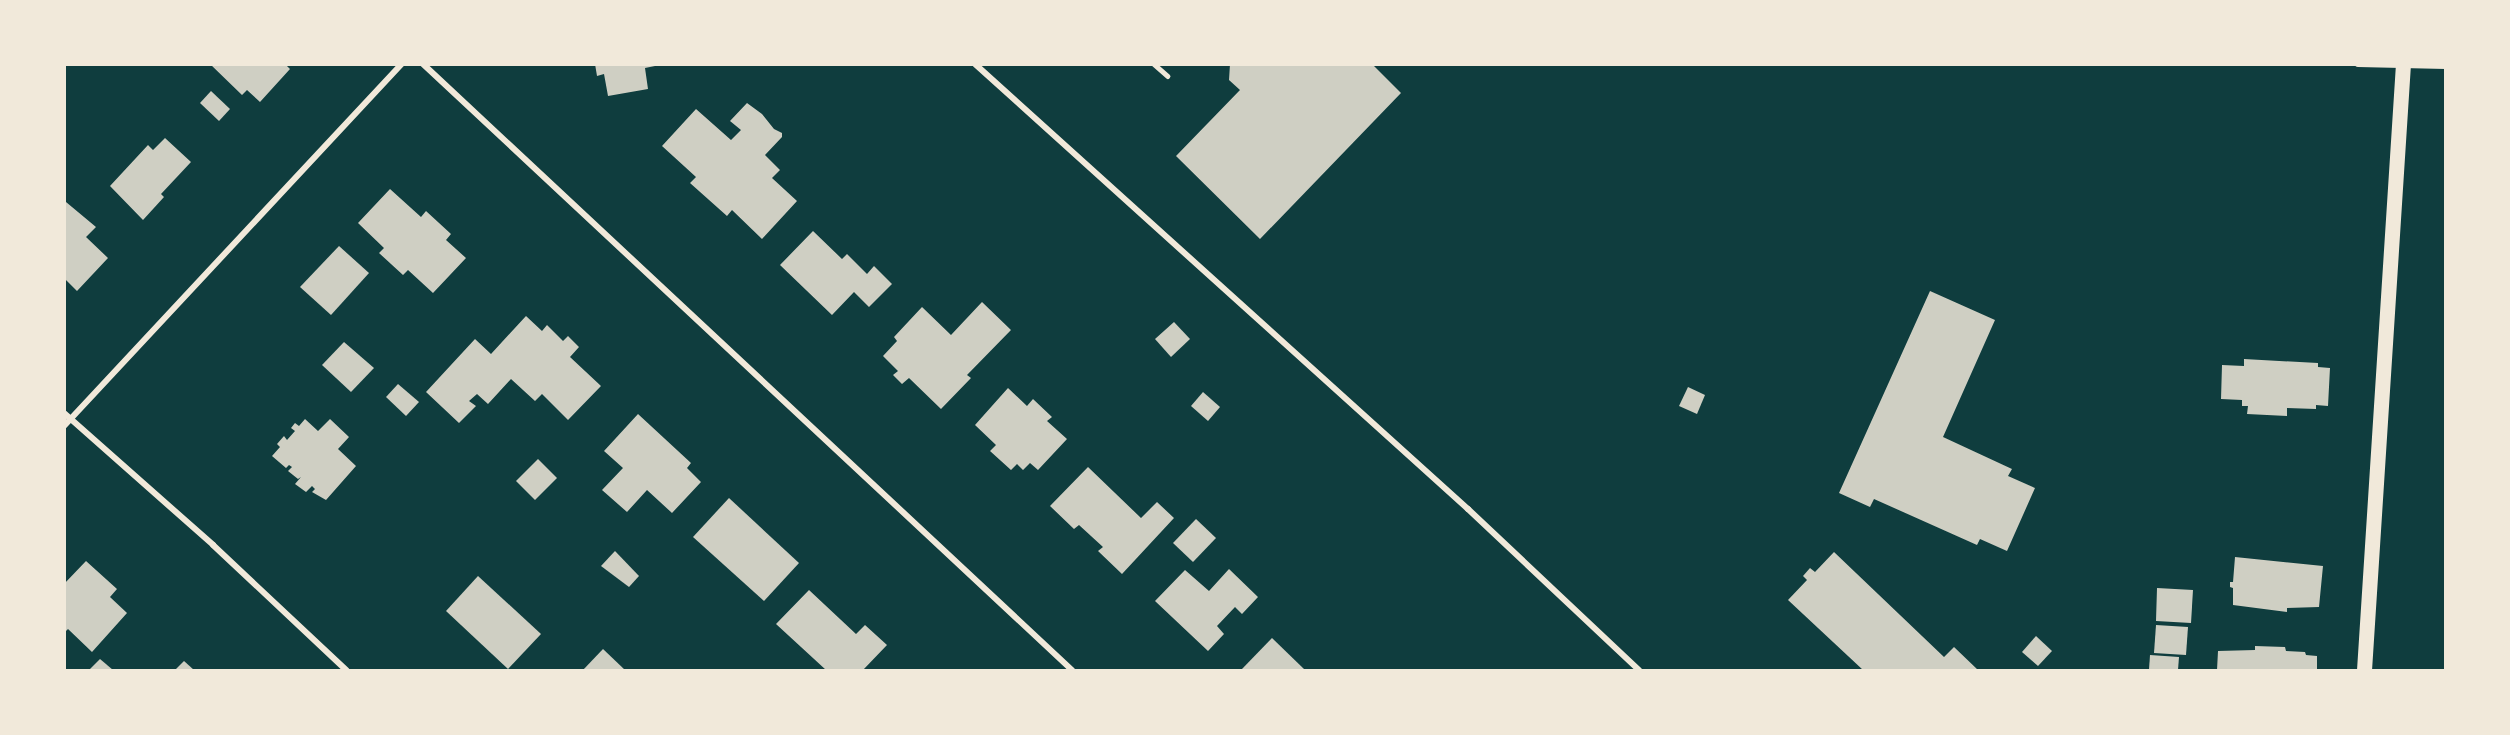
<!DOCTYPE html>
<style>
body{margin:0}
#map{position:relative;width:2510px;height:735px;overflow:hidden;background:#0f3d3e;font-family:"PT Sans Narrow",sans-serif}
div>[style]{position:absolute}
.building>*{inset:0;background:#cfcfc3}
.service>*{height:4.5px;margin:-2.25px;padding:0 2.25px;transform-origin:2.25px;border-radius:2.25px;background:#f1e9da}
.minor>*{height:6px;margin:-3px;padding:0 3px;transform-origin:3px;border-radius:3px;background:#f1e9da}
.primary>*{height:15px;margin:-7.5px;padding:0 7.5px;transform-origin:7.5px;border-radius:7.5px;background:#f1e9da}
span{translate:-50% -50%;white-space:nowrap;text-align:center;line-height:1.15;-webkit-text-stroke:5px #f1e9da;paint-order:stroke}
.frame{position:absolute;inset:0;border:66px solid #f1e9da;pointer-events:none}
</style>
<div id="map">
<div class="building">
<div style="clip-path:polygon(210px 64px,285px 64px,290px 69px,260px 102px,247px 90px,242px 95px)"></div>
<div style="clip-path:polygon(595px 64px,655px 64px,655px 66px,645px 68px,648px 89px,608px 96px,604px 74px,597px 76px)"></div>
<div style="clip-path:polygon(1230px 64px,1372px 64px,1401px 93px,1260px 239px,1176px 156px,1240px 90px,1229px 80px)"></div>
<div style="clip-path:polygon(211px 91px,230px 109px,219px 121px,200px 103px)"></div>
<div style="clip-path:polygon(747px 103px,762px 114px,774px 129px,782px 133px,782px 137px,765px 155px,780px 170px,772px 178px,797px 201px,762px 239px,732px 210px,727px 216px,690px 183px,696px 177px,662px 146px,696px 109px,731px 140px,741px 130px,730px 121px)"></div>
<div style="clip-path:polygon(165px 138px,191px 162px,161px 194px,164px 197px,143px 220px,110px 186px,148px 145px,153px 150px)"></div>
<div style="clip-path:polygon(390px 189px,421px 217px,426px 211px,451px 234px,446px 240px,466px 258px,433px 293px,408px 270px,403px 275px,379px 253px,384px 248px,358px 223px)"></div>
<div style="clip-path:polygon(66px 202px,96px 227px,86px 237px,108px 258px,77px 291px,64px 278px)"></div>
<div style="clip-path:polygon(813px 231px,842px 259px,847px 254px,867px 274px,874px 266px,892px 284px,869px 307px,854px 292px,832px 315px,780px 265px)"></div>
<div style="clip-path:polygon(339px 246px,369px 273px,331px 315px,300px 287px)"></div>
<div style="clip-path:polygon(1930px 291px,1995px 320px,1943px 437px,2012px 469px,2008px 476px,2035px 488px,2007px 551px,1980px 539px,1977px 545px,1874px 499px,1870px 507px,1839px 493px)"></div>
<div style="clip-path:polygon(982px 302px,1011px 330px,967px 375px,971px 378px,941px 409px,909px 378px,902px 384px,893px 375px,898px 371px,883px 356px,897px 341px,894px 337px,922px 307px,951px 335px)"></div>
<div style="clip-path:polygon(526px 316px,542px 331px,547px 325px,563px 341px,568px 336px,579px 347px,570px 357px,601px 386px,568px 420px,542px 394px,535px 401px,511px 379px,488px 404px,477px 394px,469px 401px,476px 406px,459px 423px,426px 392px,475px 339px,491px 354px)"></div>
<div style="clip-path:polygon(1174px 322px,1190px 339px,1171px 357px,1155px 339px)"></div>
<div style="clip-path:polygon(344px 342px,374px 368px,351px 392px,322px 365px)"></div>
<div style="clip-path:polygon(2244px 359px,2318px 363px,2318px 367px,2330px 368px,2328px 406px,2316px 405px,2316px 409px,2287px 408px,2287px 416px,2247px 414px,2248px 406px,2242px 406px,2242px 400px,2221px 399px,2222px 365px,2244px 366px)"></div>
<div style="clip-path:polygon(398px 384px,419px 402px,406px 416px,386px 397px)"></div>
<div style="clip-path:polygon(1688px 387px,1705px 395px,1697px 414px,1679px 406px)"></div>
<div style="clip-path:polygon(1008px 388px,1027px 406px,1033px 399px,1052px 417px,1047px 421px,1067px 439px,1038px 470px,1030px 463px,1023px 470px,1017px 464px,1011px 470px,990px 451px,996px 445px,975px 425px)"></div>
<div style="clip-path:polygon(1203px 392px,1220px 407px,1208px 421px,1191px 406px)"></div>
<div style="clip-path:polygon(638px 414px,691px 463px,687px 468px,701px 482px,672px 513px,647px 490px,627px 512px,602px 490px,623px 468px,604px 451px)"></div>
<div style="clip-path:polygon(305px 419px,318px 431px,330px 419px,349px 437px,338px 449px,356px 466px,326px 500px,312px 492px,315px 489px,312px 486px,306px 492px,295px 484px,301px 477px,298px 479px,288px 471px,292px 467px,289px 465px,286px 468px,272px 456px,280px 447px,277px 444px,284px 436px,287px 440px,295px 431px,291px 428px,295px 423px,299px 426px)"></div>
<div style="clip-path:polygon(538px 459px,557px 478px,535px 500px,516px 481px)"></div>
<div style="clip-path:polygon(1088px 467px,1141px 518px,1157px 502px,1174px 518px,1122px 574px,1098px 551px,1103px 547px,1079px 525px,1074px 529px,1050px 506px)"></div>
<div style="clip-path:polygon(729px 498px,799px 563px,764px 601px,693px 537px)"></div>
<div style="clip-path:polygon(1196px 519px,1216px 538px,1193px 562px,1173px 543px)"></div>
<div style="clip-path:polygon(615px 551px,639px 576px,629px 587px,601px 566px)"></div>
<div style="clip-path:polygon(1834px 552px,1944px 657px,1954px 647px,1978px 670px,1863px 670px,1788px 600px,1807px 580px,1803px 576px,1810px 568px,1815px 572px)"></div>
<div style="clip-path:polygon(2235px 557px,2323px 566px,2319px 607px,2287px 608px,2287px 612px,2233px 605px,2233px 588px,2230px 587px,2230px 582px,2233px 582px)"></div>
<div style="clip-path:polygon(86px 561px,117px 589px,110px 597px,127px 613px,92px 652px,68px 629px,64px 633px,64px 584px)"></div>
<div style="clip-path:polygon(1229px 569px,1258px 597px,1242px 614px,1235px 607px,1217px 626px,1224px 634px,1208px 651px,1155px 601px,1185px 570px,1209px 591px)"></div>
<div style="clip-path:polygon(478px 576px,541px 634px,508px 669px,446px 611px)"></div>
<div style="clip-path:polygon(2157px 588px,2193px 590px,2191px 623px,2156px 621px)"></div>
<div style="clip-path:polygon(809px 590px,856px 634px,865px 625px,887px 645px,863px 670px,826px 670px,776px 624px)"></div>
<div style="clip-path:polygon(2156px 625px,2188px 627px,2186px 655px,2154px 653px)"></div>
<div style="clip-path:polygon(2036px 636px,2052px 651px,2038px 666px,2022px 652px)"></div>
<div style="clip-path:polygon(1272px 638px,1305px 670px,1241px 670px)"></div>
<div style="clip-path:polygon(2255px 646px,2285px 647px,2286px 651px,2305px 652px,2306px 655px,2317px 656px,2317px 670px,2217px 670px,2218px 651px,2255px 650px)"></div>
<div style="clip-path:polygon(603px 649px,625px 670px,583px 670px)"></div>
<div style="clip-path:polygon(2150px 655px,2179px 657px,2178px 670px,2149px 670px)"></div>
<div style="clip-path:polygon(100px 659px,113px 670px,89px 670px)"></div>
<div style="clip-path:polygon(184px 661px,194px 670px,175px 670px)"></div>
</div>
<div class="service">
<div style="left:1154px;top:64px;width:18px;rotate:41deg"></div>
</div>
<div class="minor">
<div style="left:423px;top:64px;width:888px;rotate:43.04deg"></div>
<div style="left:975px;top:64px;width:664px;rotate:42.07deg"></div>
<div style="left:1468px;top:509px;width:235px;rotate:43.3deg"></div>
<div style="left:2358px;top:64px;width:88px;rotate:1.3deg"></div>
<div style="left:64px;top:413px;width:199px;rotate:41.5deg"></div>
<div style="left:213px;top:545px;width:183px;rotate:43.2deg"></div>
<div style="left:64px;top:426px;width:495px;rotate:-47deg"></div>
</div>
<div class="primary">
<div style="left:2364px;top:670px;width:607px;rotate:-86.32deg"></div>
</div>
<div class="frame"></div>
</div>
